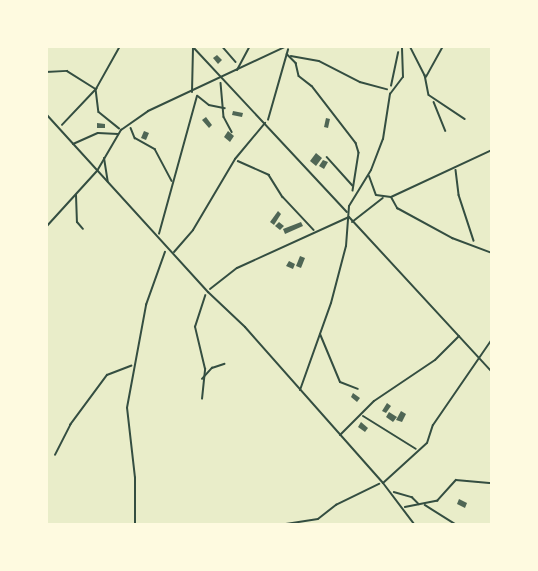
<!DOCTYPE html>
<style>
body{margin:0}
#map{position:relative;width:538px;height:571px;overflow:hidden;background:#e9edc9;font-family:Arial,sans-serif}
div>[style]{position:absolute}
.building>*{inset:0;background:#4f6655}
.path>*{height:1.5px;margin:-0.75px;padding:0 0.75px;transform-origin:0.75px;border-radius:0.75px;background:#344e41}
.minor>*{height:2px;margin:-1px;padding:0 1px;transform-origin:1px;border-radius:1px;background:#344e41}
span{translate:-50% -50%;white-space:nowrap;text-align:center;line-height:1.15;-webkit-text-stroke:5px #fefae0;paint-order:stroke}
.frame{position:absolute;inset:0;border:48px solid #fefae0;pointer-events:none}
</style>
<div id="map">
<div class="building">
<div style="clip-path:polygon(217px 55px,222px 60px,218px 64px,213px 58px)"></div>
<div style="clip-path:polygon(233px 111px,243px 113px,242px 117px,232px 115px)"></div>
<div style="clip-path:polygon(206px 117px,212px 125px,209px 128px,202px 120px)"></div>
<div style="clip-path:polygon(326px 118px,330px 119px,328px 128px,324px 127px)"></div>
<div style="clip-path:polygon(97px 123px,105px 124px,105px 128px,97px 128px)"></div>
<div style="clip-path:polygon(144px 131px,149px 133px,146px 140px,141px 138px)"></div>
<div style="clip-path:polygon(228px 131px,234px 136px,230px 142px,224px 137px)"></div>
<div style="clip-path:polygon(316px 153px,322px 158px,316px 166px,310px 161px)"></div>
<div style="clip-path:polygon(323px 160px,328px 162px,324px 169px,319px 166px)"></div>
<div style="clip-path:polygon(278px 211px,281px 214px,274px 225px,270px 222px)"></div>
<div style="clip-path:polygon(279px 222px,284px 226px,280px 230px,275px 226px)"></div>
<div style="clip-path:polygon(301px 222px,303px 226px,285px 234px,283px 229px)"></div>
<div style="clip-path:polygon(300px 256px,305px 258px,301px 268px,296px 266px)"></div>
<div style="clip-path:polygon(289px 261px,295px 264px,293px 269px,286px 266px)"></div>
<div style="clip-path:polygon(353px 393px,360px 398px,357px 402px,351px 397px)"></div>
<div style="clip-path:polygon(387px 403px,391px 406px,386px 413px,382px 411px)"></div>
<div style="clip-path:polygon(401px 411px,406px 414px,402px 422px,396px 420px)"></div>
<div style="clip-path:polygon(389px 412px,397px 417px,393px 422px,386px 417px)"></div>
<div style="clip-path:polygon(361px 422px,368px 428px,365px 432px,358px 427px)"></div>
<div style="clip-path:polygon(459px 499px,467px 503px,465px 508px,457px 504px)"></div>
</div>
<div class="path">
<div style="left:222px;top:46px;width:21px;rotate:49deg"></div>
<div style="left:410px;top:46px;width:33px;rotate:63deg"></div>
<div style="left:425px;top:75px;width:20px;rotate:79deg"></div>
<div style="left:429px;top:95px;width:43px;rotate:33.7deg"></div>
<div style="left:287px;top:54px;width:13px;rotate:45deg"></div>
<div style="left:296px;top:63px;width:13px;rotate:77deg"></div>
<div style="left:299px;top:76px;width:16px;rotate:38deg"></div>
<div style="left:312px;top:86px;width:72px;rotate:52.3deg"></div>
<div style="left:356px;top:143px;width:10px;rotate:73deg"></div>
<div style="left:359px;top:153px;width:38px;rotate:99deg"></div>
<div style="left:291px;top:56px;width:28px;rotate:10deg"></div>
<div style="left:319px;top:61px;width:46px;rotate:27.1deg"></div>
<div style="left:360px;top:82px;width:28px;rotate:15deg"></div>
<div style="left:46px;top:72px;width:21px;rotate:-3deg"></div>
<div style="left:67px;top:71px;width:34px;rotate:32deg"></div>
<div style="left:96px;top:89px;width:23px;rotate:83deg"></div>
<div style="left:99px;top:112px;width:26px;rotate:39deg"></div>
<div style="left:426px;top:77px;width:35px;rotate:-61deg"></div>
<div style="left:221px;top:83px;width:34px;rotate:85deg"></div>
<div style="left:224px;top:117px;width:17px;rotate:62deg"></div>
<div style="left:391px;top:86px;width:34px;rotate:-78deg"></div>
<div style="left:198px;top:96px;width:14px;rotate:39deg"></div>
<div style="left:209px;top:105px;width:16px;rotate:11deg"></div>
<div style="left:434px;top:102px;width:31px;rotate:68deg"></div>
<div style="left:268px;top:120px;width:73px;rotate:-74.1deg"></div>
<div style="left:62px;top:125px;width:50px;rotate:-46.6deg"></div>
<div style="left:96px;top:89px;width:49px;rotate:-60.8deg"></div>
<div style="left:131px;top:128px;width:11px;rotate:68deg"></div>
<div style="left:135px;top:138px;width:23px;rotate:29deg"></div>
<div style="left:155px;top:149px;width:36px;rotate:62deg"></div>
<div style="left:327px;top:157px;width:38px;rotate:48deg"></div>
<div style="left:238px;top:161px;width:34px;rotate:24deg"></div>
<div style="left:269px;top:175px;width:26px;rotate:58deg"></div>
<div style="left:283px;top:197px;width:45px;rotate:46.8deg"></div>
<div style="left:456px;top:170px;width:25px;rotate:83deg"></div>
<div style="left:459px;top:195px;width:48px;rotate:71.9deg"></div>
<div style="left:159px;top:234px;width:143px;rotate:-74.6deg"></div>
<div style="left:492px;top:279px;width:7px;rotate:90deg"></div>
<div style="left:202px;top:379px;width:15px;rotate:-48deg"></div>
<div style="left:212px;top:368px;width:13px;rotate:-18deg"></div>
<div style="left:202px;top:399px;width:30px;rotate:-84deg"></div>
<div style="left:205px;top:369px;width:43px;rotate:-103.4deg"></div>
<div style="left:195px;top:327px;width:33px;rotate:-72deg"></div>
<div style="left:55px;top:455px;width:34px;rotate:-63deg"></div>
<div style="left:70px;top:425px;width:62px;rotate:-53.5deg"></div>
<div style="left:107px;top:375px;width:26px;rotate:-21deg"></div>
<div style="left:394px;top:492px;width:19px;rotate:16deg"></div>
<div style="left:412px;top:497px;width:10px;rotate:45deg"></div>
<div style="left:425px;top:505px;width:36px;rotate:32deg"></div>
<div style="left:405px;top:507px;width:33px;rotate:-11deg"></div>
<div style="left:437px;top:501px;width:28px;rotate:-48deg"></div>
<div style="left:456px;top:480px;width:36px;rotate:5deg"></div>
<div style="left:135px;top:524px;width:46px;rotate:-90deg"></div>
<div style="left:135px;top:478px;width:70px;rotate:-96.5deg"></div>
<div style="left:127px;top:408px;width:105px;rotate:-79.5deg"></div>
<div style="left:146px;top:305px;width:56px;rotate:-70.3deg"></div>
<div style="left:286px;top:524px;width:32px;rotate:-9deg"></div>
<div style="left:318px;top:519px;width:23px;rotate:-38deg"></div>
<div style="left:336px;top:505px;width:48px;rotate:-26deg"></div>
</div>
<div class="minor">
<div style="left:192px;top:46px;width:227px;rotate:47deg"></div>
<div style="left:237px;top:70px;width:27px;rotate:-62deg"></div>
<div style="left:192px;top:92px;width:45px;rotate:-88.7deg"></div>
<div style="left:46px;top:114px;width:241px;rotate:47.7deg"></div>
<div style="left:208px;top:292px;width:51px;rotate:43.4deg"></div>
<div style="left:245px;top:327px;width:208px;rotate:48.5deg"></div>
<div style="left:383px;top:483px;width:51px;rotate:52.9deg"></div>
<div style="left:73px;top:144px;width:27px;rotate:-24deg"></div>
<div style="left:98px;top:133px;width:20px;rotate:3deg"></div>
<div style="left:104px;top:158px;width:24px;rotate:81deg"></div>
<div style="left:369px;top:176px;width:20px;rotate:70deg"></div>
<div style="left:376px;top:195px;width:15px;rotate:8deg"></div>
<div style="left:391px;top:197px;width:111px;rotate:-25deg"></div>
<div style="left:76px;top:195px;width:27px;rotate:88deg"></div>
<div style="left:77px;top:222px;width:9px;rotate:49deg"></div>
<div style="left:391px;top:197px;width:13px;rotate:61deg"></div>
<div style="left:397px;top:208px;width:63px;rotate:28.6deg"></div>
<div style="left:452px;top:238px;width:43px;rotate:20.6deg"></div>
<div style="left:352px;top:222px;width:39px;rotate:-38deg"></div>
<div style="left:46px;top:227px;width:76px;rotate:-47.7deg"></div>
<div style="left:97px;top:171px;width:48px;rotate:-59.7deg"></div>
<div style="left:121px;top:130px;width:33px;rotate:-35deg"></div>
<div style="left:148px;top:111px;width:153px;rotate:-25.1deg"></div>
<div style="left:174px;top:252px;width:29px;rotate:-49deg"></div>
<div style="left:193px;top:230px;width:82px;rotate:-59.4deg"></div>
<div style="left:235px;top:159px;width:47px;rotate:-50.2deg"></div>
<div style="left:210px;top:289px;width:34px;rotate:-38deg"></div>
<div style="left:237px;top:268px;width:123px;rotate:-24.5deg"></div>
<div style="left:349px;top:217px;width:211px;rotate:47.3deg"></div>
<div style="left:320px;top:334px;width:52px;rotate:67.4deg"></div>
<div style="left:340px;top:382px;width:19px;rotate:21deg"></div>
<div style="left:300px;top:390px;width:92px;rotate:-70.4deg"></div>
<div style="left:331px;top:303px;width:59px;rotate:-75.3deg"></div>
<div style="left:346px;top:246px;width:40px;rotate:-85.7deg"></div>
<div style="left:349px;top:206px;width:42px;rotate:-58.6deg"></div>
<div style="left:371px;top:170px;width:33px;rotate:-69deg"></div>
<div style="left:383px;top:139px;width:46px;rotate:-81.2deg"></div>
<div style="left:390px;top:94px;width:21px;rotate:-53deg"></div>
<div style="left:403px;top:77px;width:31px;rotate:-92deg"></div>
<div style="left:363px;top:416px;width:62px;rotate:31.9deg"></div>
<div style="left:340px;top:435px;width:48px;rotate:-45deg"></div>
<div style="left:374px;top:401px;width:73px;rotate:-33.9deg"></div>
<div style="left:435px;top:360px;width:34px;rotate:-45deg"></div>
<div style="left:383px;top:483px;width:59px;rotate:-42.3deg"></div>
<div style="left:427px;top:443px;width:19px;rotate:-72deg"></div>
<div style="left:433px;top:425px;width:104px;rotate:-55.5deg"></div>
</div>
<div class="frame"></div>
</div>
